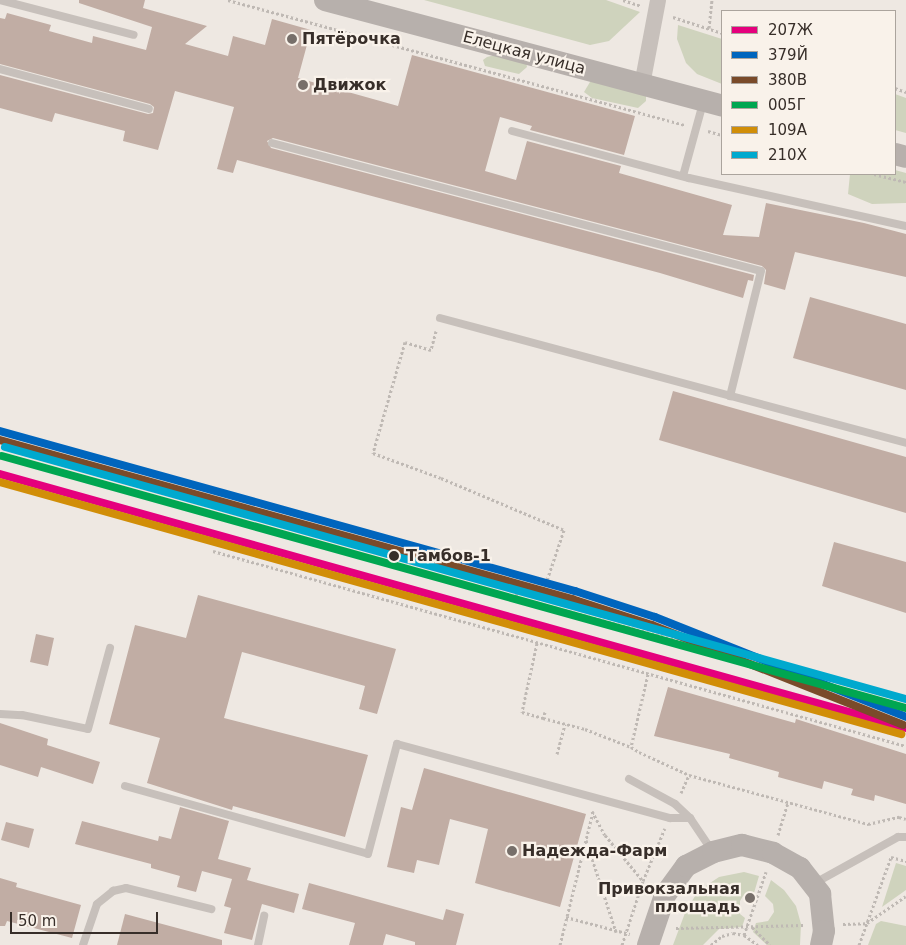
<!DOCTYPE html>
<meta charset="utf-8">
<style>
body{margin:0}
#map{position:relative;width:906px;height:945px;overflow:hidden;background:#eee8e2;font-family:"DejaVu Sans",sans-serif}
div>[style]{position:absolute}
.green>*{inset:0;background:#cfd3bd}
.building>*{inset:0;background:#c1ada4}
.path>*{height:3px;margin-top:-1.5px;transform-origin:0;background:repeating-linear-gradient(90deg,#bfb9b4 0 2.5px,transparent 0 5px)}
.lane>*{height:8px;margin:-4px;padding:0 4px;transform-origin:4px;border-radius:4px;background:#c7c0bb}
.street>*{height:16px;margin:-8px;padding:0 8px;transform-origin:8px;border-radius:8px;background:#c7c0bb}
.secondary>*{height:22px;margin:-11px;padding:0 11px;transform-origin:11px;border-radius:11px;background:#b7b0ac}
.rail-1>*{height:8px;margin:-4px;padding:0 4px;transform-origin:4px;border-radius:4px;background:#e5007d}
.rail-2>*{height:8px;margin:-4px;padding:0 4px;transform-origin:4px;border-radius:4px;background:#0065bd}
.rail-3>*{height:8px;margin:-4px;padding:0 4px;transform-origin:4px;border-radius:4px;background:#7a4b2a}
.rail-4>*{height:8px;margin:-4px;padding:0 4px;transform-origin:4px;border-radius:4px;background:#00a651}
.rail-5>*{height:8px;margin:-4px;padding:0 4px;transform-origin:4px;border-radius:4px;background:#d18e08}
.rail-6>*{height:8px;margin:-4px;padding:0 4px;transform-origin:4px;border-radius:4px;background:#00a9ce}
.dots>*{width:14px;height:14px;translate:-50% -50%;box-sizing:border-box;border:2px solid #f9f2ea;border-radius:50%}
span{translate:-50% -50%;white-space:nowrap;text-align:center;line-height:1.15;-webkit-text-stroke:4.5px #f9f2ea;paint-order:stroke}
.poi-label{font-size:16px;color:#372e29;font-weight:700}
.left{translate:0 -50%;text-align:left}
.right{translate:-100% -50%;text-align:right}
.street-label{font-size:16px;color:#372e29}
.stop-label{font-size:16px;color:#372e29;font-weight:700}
.legend{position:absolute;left:721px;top:10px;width:175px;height:165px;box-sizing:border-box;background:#f9f2ea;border:1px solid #aba49d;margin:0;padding:6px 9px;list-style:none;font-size:15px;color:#372e29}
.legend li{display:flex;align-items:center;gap:10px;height:25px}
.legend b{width:25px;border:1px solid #aba49d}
.scale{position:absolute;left:10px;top:912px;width:148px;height:22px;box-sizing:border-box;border:2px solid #372e29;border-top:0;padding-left:6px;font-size:15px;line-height:18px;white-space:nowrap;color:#372e29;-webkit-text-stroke:4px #f9f2ea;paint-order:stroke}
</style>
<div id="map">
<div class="green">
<div style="clip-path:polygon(424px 0,606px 0,640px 12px,609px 41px,590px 45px)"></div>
<div style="clip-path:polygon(678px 25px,722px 39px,722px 84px,697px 74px,686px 63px,677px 39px)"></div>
<div style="clip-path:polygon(499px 54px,526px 62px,527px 67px,519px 74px,485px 66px,483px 60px,487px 57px)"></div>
<div style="clip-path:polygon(590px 82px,608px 82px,646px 95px,646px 101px,638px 108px,592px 98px,584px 92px)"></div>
<div style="clip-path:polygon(895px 94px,906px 98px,906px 133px,895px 130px)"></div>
<div style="clip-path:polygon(895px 170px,906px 173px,906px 203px,872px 204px,848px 194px,850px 174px,895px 174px)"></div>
<div style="clip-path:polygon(896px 863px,906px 866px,906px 890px,882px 907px)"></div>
<div style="clip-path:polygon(744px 872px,759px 876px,754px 893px,743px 896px,740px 901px,740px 914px,745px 918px,742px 927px,719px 929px,703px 945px,673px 945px,685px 913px,698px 891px,719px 877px)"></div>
<div style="clip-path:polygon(771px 880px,784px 890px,796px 906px,801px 924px,800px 945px,767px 945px,753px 932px,756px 923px,768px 921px,774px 912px,773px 904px,765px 896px)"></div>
<div style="clip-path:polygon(881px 921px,906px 926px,906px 945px,868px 945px,876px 924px)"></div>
</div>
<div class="building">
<div style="clip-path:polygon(79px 0,145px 0,143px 8px,207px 26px,185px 44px,228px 56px,233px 36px,265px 45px,272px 19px,311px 30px,298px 78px,398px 106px,412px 55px,635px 116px,624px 155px,530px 130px,532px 126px,500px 117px,485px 171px,516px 180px,527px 141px,621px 166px,619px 173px,732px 205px,723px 235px,759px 237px,766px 203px,864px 223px,906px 234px,906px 277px,795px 252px,785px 290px,764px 284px,766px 270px,762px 266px,273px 138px,267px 141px,271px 148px,754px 275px,753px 281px,748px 280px,743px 298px,660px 273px,237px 160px,233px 173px,217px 169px,234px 107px,175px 91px,158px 150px,123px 141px,125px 131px,55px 113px,52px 122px,0 108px,0 75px,148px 114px,153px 113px,154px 107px,150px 104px,0 64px,0 18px,5px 19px,7px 13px,51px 25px,49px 31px,92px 43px,93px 36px,146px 50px,152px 27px,79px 3px)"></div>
<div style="clip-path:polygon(810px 297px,906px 324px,906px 390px,793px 358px)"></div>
<div style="clip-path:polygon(673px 391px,906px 457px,906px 513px,659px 440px)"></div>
<div style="clip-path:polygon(834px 542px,906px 562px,906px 613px,822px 586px)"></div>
<div style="clip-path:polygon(198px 595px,396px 649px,377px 714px,359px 709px,365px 686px,242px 652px,224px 718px,368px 755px,345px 837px,233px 806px,232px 810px,147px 783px,160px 738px,109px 724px,135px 625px,186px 638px)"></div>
<div style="clip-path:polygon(36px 634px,54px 638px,48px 666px,30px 662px)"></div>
<div style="clip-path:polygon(668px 687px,795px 723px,796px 719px,906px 754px,906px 804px,875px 795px,874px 801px,851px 795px,853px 789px,824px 781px,822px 789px,778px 777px,779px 772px,729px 758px,730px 754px,654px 736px)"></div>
<div style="clip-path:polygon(0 723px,48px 739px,47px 745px,100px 762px,93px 784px,41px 767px,38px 777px,0 765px)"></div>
<div style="clip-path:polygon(424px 768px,586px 814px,560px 907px,475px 883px,488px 829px,450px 819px,439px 865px,417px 860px,414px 873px,387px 867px,401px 807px,412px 810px)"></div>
<div style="clip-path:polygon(180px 807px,229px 821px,218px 859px,251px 868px,247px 880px,299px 894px,294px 913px,262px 904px,252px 940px,224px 933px,231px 908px,224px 906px,232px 879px,202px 871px,196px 892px,177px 887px,180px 876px,151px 868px,151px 864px,75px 844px,82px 821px,158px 841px,159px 836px,171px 839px)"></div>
<div style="clip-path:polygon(6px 822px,34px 829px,29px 848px,1px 840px)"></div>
<div style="clip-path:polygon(0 878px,17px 883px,16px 887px,81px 905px,72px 938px,7px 921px,5px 926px,0 926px)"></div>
<div style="clip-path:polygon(309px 883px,443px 920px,446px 909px,464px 914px,456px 945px,415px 945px,415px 942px,386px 934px,383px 945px,349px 945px,355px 923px,302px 909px)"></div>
<div style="clip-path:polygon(125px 914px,222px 940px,222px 945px,117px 945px)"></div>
</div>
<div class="path">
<div style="left:228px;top:0;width:474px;rotate:15.3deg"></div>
<div style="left:623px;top:0;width:19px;rotate:18deg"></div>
<div style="left:673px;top:17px;width:52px;rotate:18.1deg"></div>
<div style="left:709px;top:28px;width:28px;rotate:-84deg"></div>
<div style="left:895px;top:88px;width:12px;rotate:20deg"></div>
<div style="left:708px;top:131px;width:15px;rotate:16deg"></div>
<div style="left:874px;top:174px;width:33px;rotate:14deg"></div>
<div style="left:436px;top:331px;width:20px;rotate:105deg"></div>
<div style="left:431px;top:350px;width:27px;rotate:-163deg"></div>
<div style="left:405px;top:342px;width:116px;rotate:106.1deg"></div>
<div style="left:373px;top:453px;width:72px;rotate:20.2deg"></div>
<div style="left:441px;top:478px;width:134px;rotate:22.9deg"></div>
<div style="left:564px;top:530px;width:62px;rotate:108.7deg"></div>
<div style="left:544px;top:589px;width:26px;rotate:-164deg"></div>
<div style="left:519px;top:582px;width:6px;rotate:99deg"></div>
<div style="left:518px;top:588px;width:6px;rotate:18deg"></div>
<div style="left:225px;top:509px;width:303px;rotate:15.1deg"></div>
<div style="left:518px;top:588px;width:9px;rotate:103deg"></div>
<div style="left:516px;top:597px;width:182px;rotate:15deg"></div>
<div style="left:213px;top:551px;width:720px;rotate:15.72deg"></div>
<div style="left:537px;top:643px;width:71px;rotate:102.3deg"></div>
<div style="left:522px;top:712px;width:22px;rotate:16deg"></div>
<div style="left:648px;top:674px;width:75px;rotate:103.1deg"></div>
<div style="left:631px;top:747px;width:9px;rotate:32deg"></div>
<div style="left:639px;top:752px;width:55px;rotate:24.7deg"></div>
<div style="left:689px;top:775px;width:186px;rotate:15.3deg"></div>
<div style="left:868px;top:824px;width:32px;rotate:-13deg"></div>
<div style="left:899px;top:817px;width:7px;rotate:16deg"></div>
<div style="left:545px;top:712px;width:6px;rotate:108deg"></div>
<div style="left:543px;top:718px;width:43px;rotate:14.7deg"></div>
<div style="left:585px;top:729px;width:49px;rotate:21.4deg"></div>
<div style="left:557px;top:754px;width:31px;rotate:-75deg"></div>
<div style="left:681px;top:793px;width:20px;rotate:-66deg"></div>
<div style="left:592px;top:811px;width:27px;rotate:62deg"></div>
<div style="left:605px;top:835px;width:60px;rotate:50.4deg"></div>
<div style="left:778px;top:835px;width:34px;rotate:-73deg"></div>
<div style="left:586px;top:840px;width:97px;rotate:71.9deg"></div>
<div style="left:891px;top:857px;width:16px;rotate:15deg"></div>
<div style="left:566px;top:917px;width:66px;rotate:14.9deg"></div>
<div style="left:843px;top:924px;width:24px;rotate:-2deg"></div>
<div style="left:867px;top:923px;width:47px;rotate:-34.7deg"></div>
<div style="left:752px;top:927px;width:25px;rotate:45deg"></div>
<div style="left:676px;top:928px;width:128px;rotate:-1.3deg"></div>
<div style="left:744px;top:935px;width:67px;rotate:-70.8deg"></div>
<div style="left:560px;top:945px;width:137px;rotate:-76.1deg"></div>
<div style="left:622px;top:945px;width:67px;rotate:-71.8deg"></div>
<div style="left:643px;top:881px;width:57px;rotate:-67.5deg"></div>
<div style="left:711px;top:945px;width:14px;rotate:-39deg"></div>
<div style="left:722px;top:936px;width:11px;rotate:-15deg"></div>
<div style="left:733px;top:933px;width:11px;rotate:10deg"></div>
<div style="left:744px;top:935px;width:17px;rotate:36deg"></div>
<div style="left:859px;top:945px;width:94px;rotate:-70deg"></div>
</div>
<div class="lane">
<div style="left:0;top:0;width:138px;rotate:14.6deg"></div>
<div style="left:0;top:69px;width:154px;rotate:15deg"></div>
<div style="left:512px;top:131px;width:183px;rotate:14.9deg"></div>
<div style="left:689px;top:178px;width:222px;rotate:12.5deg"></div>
<div style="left:272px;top:143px;width:505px;rotate:14.67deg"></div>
<div style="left:761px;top:271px;width:129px;rotate:103.9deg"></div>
<div style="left:683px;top:176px;width:76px;rotate:-74.7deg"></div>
<div style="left:440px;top:318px;width:482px;rotate:15deg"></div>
<div style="left:0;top:714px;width:22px;rotate:3deg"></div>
<div style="left:22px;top:715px;width:67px;rotate:12deg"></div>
<div style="left:88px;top:729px;width:84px;rotate:-74.8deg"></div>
<div style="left:629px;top:779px;width:52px;rotate:28.5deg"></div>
<div style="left:675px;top:804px;width:21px;rotate:43deg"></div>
<div style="left:690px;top:818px;width:37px;rotate:56deg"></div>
<div style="left:125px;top:786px;width:252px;rotate:15.6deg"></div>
<div style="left:368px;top:854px;width:114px;rotate:-75.2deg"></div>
<div style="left:397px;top:744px;width:283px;rotate:15.2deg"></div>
<div style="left:670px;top:818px;width:20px"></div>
<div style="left:815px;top:883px;width:95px;rotate:-29deg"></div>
<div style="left:898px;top:837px;width:8px"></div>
<div style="left:83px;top:945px;width:43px;rotate:-71.1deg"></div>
<div style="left:97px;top:904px;width:21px;rotate:-39deg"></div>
<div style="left:113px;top:891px;width:13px;rotate:-13deg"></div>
<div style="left:126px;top:888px;width:88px;rotate:13.9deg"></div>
<div style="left:258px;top:945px;width:30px;rotate:-78deg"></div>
</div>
<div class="street">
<div style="left:642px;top:85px;width:86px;rotate:-79.3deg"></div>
</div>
<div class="secondary">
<div style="left:325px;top:0;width:411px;rotate:14.9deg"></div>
<div style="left:895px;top:154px;width:11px;rotate:15deg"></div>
<div style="left:648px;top:945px;width:53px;rotate:-71.2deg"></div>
<div style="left:665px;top:895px;width:36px;rotate:-54deg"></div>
<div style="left:686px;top:866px;width:30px;rotate:-27deg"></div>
<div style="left:713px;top:852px;width:30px;rotate:-14deg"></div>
<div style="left:742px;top:845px;width:32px;rotate:14deg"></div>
<div style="left:773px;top:853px;width:31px;rotate:29deg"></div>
<div style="left:800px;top:868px;width:33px;rotate:52deg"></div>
<div style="left:820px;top:894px;width:37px;rotate:84deg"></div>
<div style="left:824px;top:931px;width:14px;rotate:102deg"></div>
</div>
<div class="rail-1">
<div style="left:0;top:474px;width:941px;rotate:15.66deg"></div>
</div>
<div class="rail-2">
<div style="left:0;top:431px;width:597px;rotate:15.55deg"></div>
<div style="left:575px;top:591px;width:84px;rotate:18deg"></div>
<div style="left:655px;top:617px;width:270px;rotate:21.7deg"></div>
</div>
<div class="rail-3">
<div style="left:0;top:440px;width:594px;rotate:15.53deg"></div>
<div style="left:572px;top:599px;width:84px;rotate:18deg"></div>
<div style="left:652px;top:625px;width:270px;rotate:21.7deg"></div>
</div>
<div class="rail-4">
<div style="left:2px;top:456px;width:938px;rotate:15.58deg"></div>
</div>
<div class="rail-5">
<div style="left:0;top:482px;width:936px;rotate:15.63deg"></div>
</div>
<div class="rail-6">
<div style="left:5px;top:447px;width:936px;rotate:15.63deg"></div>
</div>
<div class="dots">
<div style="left:292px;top:39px;background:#776f6a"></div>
<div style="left:303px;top:85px;background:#776f6a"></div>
<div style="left:394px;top:556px;background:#372e29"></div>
<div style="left:512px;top:851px;background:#776f6a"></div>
<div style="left:750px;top:898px;background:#776f6a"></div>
</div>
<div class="poi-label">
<span class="left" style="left:302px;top:39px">Пятёрочка</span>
<span class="left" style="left:313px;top:85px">Движок</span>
<span class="left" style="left:522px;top:851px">Надежда-Фарм</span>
<span class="right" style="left:740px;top:898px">Привокзальная<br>площадь</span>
</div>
<div class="street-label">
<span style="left:524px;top:53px;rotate:15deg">Елецкая улица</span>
</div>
<div class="stop-label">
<span class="left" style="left:406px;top:556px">Тамбов-1</span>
</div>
<ul class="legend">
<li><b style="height:6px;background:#e5007d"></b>207Ж</li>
<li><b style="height:6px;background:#0065bd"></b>379Й</li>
<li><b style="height:6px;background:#7a4b2a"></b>380В</li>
<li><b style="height:6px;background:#00a651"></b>005Г</li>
<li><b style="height:6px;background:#d18e08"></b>109А</li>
<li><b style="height:6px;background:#00a9ce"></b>210Х</li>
</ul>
<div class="scale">50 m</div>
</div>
